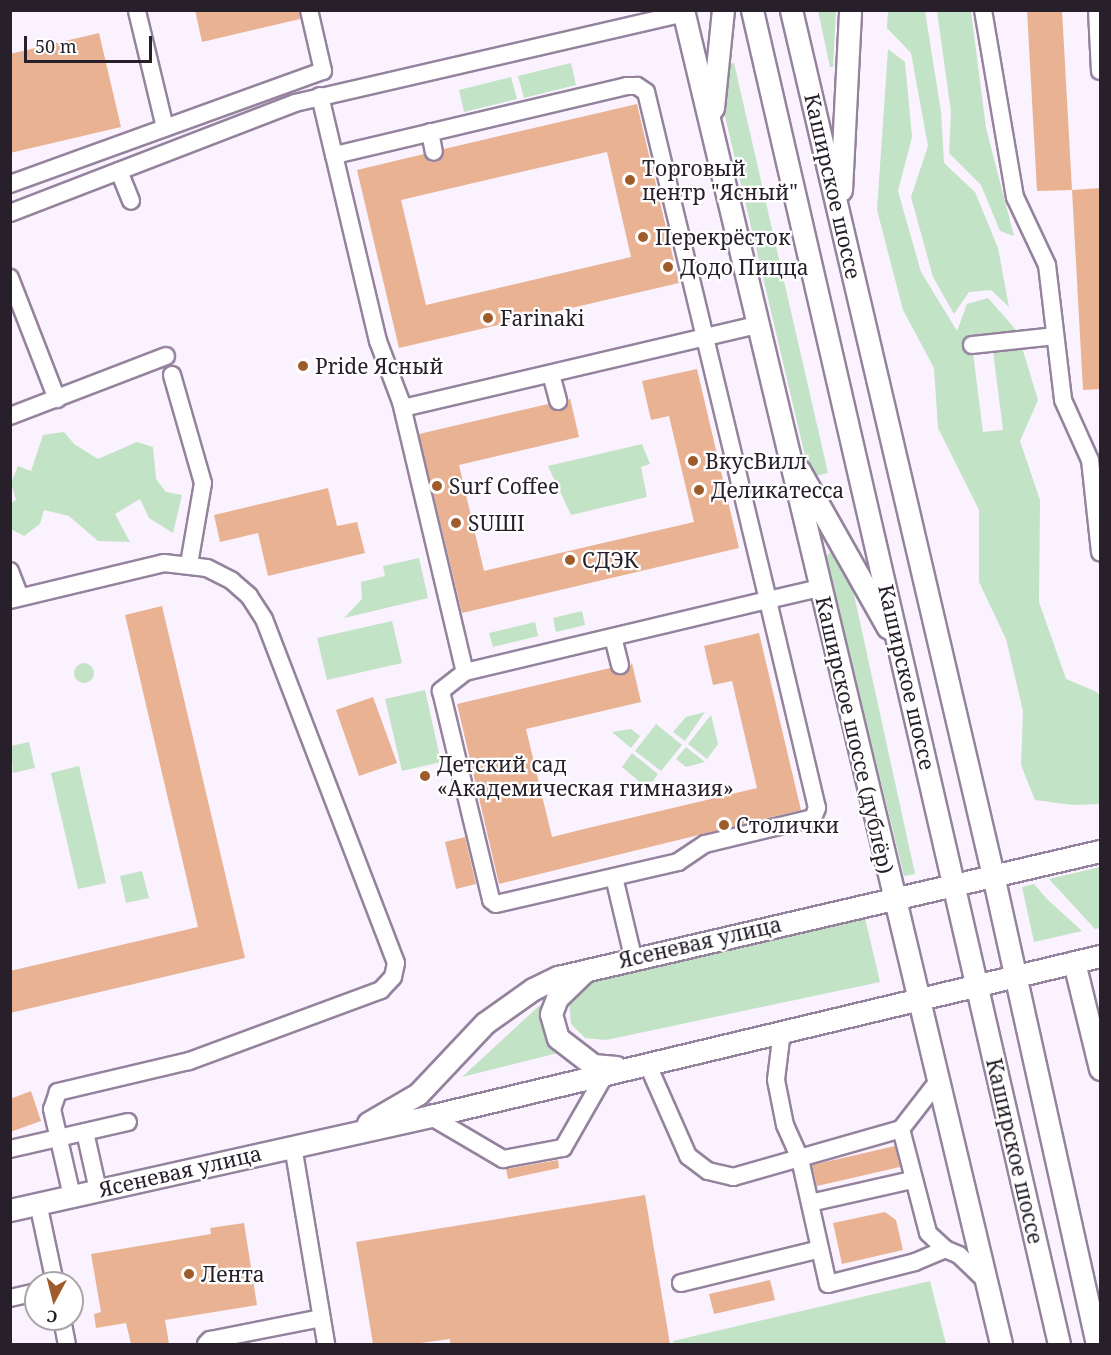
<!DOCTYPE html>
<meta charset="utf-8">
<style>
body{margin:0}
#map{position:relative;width:1111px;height:1355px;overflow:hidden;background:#faf2fe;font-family:"Noto Serif",serif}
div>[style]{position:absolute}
.green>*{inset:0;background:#c2e3c5}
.round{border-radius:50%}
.building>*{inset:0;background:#e9b393}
.roads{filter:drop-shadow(2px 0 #95839e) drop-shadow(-2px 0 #95839e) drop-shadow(0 2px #95839e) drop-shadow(0 -2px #95839e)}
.minor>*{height:16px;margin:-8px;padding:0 8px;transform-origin:8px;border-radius:8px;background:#fff}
.major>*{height:21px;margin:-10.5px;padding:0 10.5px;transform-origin:10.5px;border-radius:10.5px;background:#fff}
.dots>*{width:16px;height:16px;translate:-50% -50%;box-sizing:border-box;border:3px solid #fff;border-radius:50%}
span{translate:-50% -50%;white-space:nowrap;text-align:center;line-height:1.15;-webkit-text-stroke:4.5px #fff;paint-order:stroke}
.poi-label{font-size:21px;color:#27202b}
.left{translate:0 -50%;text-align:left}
.street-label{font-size:21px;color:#27202b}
.frame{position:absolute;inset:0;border:12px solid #27202b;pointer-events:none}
.north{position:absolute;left:24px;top:1271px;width:60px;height:60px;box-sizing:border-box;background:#fff;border:2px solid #a9a6aa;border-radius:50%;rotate:187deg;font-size:16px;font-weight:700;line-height:24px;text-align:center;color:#27202b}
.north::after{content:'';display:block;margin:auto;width:21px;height:27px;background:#9f5c2b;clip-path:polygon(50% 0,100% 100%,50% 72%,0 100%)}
.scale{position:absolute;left:24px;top:36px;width:128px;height:27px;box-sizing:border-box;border:3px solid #27202b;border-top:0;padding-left:8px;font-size:18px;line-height:21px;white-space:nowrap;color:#27202b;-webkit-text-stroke:4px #fff;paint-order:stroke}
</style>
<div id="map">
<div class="green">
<div style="clip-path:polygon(818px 11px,836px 11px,833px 67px,830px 67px)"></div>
<div style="clip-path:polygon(888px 11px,925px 11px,941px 112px,944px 163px,975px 192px,998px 248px,1009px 307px,991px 290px,969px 292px,954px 314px,933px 277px,911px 197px,928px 146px,911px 53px,887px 28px)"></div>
<div style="clip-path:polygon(937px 11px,971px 11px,986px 128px,1014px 236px,1000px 231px,981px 185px,949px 153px,951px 112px)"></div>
<div style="clip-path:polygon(evenodd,888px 49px,905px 62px,912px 137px,898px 191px,921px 272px,957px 331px,967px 304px,988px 298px,1017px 331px,1038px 400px,1020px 441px,1040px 500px,1039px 602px,1066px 679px,1097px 692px,1100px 697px,1100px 804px,1073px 805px,1035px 800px,1021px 765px,1023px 711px,1006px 639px,979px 582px,979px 510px,938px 428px,934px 368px,903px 310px,877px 210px,888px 49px,992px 343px,1003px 430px,983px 432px,972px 345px,992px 343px)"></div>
<div style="clip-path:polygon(571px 63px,576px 85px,524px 98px,518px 76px)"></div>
<div style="clip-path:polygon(734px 63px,828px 473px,810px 477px,720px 95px,722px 65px)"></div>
<div style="clip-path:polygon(511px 77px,517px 99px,464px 112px,459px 90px)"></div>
<div style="clip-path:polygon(64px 432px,74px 444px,98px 459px,137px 442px,153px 447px,156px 479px,166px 492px,182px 495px,173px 533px,149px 518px,140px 499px,115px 514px,130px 542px,98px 541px,69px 516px,44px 510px,40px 524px,24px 536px,11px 529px,11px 503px,16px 500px,11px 483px,18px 466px,31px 471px,43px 435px)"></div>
<div style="clip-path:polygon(642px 444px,650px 464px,641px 467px,647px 497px,571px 515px,548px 466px)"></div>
<div style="clip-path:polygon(836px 548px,853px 590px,915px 874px,904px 876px,826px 556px)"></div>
<div style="clip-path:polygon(419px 558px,428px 598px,344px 618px,362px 599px,361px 582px,385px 576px,383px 566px)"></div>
<div style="clip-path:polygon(582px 611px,585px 625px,556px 632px,553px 618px)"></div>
<div style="clip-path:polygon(392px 621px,402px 663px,327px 680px,317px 638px)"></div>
<div style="clip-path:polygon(535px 622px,538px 636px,493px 647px,489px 633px)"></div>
<div class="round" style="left:74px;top:663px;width:20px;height:20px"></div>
<div style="clip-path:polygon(425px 690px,441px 762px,402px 771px,385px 699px)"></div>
<div style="clip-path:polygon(705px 712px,685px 741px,673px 732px,686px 717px)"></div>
<div style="clip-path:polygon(711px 715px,718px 744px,707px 759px,688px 744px)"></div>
<div style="clip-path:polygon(656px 724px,682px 745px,661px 771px,635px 751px)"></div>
<div style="clip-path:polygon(631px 729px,640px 736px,631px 748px,612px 732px)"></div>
<div style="clip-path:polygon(29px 742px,35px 768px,13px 773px,11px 746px)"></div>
<div style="clip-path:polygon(686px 747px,705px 762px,686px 767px,676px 759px)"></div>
<div style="clip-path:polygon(632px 753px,658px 774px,653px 781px,642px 784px,622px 767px)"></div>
<div style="clip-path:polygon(79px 766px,106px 883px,78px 889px,51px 773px)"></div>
<div style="clip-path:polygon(1100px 867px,1100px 928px,1095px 929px,1049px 879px)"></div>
<div style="clip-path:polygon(142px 871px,149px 898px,126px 903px,120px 876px)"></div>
<div style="clip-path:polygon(1034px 884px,1047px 899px,1082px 931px,1034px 942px,1022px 887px)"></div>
<div style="clip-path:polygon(865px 918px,880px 982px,606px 1040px,585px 1038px,571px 1024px,569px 1002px,574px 992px,590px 981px)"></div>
<div style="clip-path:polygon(540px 1005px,542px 1023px,558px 1053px,462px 1077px)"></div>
<div style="clip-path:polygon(930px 1281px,946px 1344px,674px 1344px,673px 1341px)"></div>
</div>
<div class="building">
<div style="clip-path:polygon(195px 10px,299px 10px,300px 19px,202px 42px)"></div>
<div style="clip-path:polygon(1027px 10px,1062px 10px,1072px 190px,1037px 191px)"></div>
<div style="clip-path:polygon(99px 33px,121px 127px,10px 153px,10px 54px)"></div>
<div style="clip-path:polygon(evenodd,637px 104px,679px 283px,399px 348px,357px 170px,424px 154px,430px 162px,437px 162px,444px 149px,637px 104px,607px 152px,631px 257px,426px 305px,401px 200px,607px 152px)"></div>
<div style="clip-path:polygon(1101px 188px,1101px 389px,1083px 390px,1072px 190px)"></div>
<div style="clip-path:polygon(697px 369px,739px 548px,462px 613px,419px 434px,548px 404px,560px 411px,570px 398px,579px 437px,459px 465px,484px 571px,577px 549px,694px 522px,669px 416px,651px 420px,642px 381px)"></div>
<div style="clip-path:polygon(328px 488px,337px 526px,357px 522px,365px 553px,268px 576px,258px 533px,220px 542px,214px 515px)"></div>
<div style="clip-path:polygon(162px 606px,245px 958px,10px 1013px,10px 971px,198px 927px,125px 615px)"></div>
<div style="clip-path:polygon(759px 633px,801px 810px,499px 884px,457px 704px,610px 668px,622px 675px,632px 663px,641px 702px,526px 729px,552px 837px,584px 829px,757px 788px,732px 681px,713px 685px,704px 646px)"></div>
<div style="clip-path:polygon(373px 697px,397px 763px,359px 776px,336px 710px)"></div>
<div style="clip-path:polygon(465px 837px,476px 884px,456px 889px,445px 842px)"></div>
<div style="clip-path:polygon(31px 1091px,41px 1121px,10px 1132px,10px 1099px)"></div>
<div style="clip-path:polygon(895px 1146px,900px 1167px,817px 1186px,812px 1165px)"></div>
<div style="clip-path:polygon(558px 1160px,559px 1168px,508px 1179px,506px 1169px)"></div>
<div style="clip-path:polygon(645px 1195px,670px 1344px,450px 1344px,450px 1339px,414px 1344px,373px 1344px,356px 1242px)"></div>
<div style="clip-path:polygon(885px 1212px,896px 1220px,903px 1250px,842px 1264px,833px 1223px)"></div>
<div style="clip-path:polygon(244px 1223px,257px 1305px,165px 1320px,169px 1344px,131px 1344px,126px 1323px,96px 1328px,94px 1314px,101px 1312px,91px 1254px,211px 1234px,210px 1228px)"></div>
<div style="clip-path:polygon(770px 1280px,775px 1300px,714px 1314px,709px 1294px)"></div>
</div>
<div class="roads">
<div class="minor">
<div style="left:983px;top:10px;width:190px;rotate:80.3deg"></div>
<div style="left:1015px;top:197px;width:75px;rotate:64.8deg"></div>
<div style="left:1047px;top:265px;width:136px;rotate:83.2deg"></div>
<div style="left:1063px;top:400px;width:66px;rotate:65.8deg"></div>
<div style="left:1090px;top:460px;width:93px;rotate:83.8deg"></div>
<div style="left:1097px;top:10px;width:61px;rotate:87.2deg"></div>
<div style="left:137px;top:11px;width:120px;rotate:76.5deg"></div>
<div style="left:320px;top:96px;width:61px;rotate:76.7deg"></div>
<div style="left:334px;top:155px;width:191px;rotate:76.7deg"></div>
<div style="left:378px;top:341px;width:65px;rotate:69.3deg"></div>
<div style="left:401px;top:402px;width:277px;rotate:76.7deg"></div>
<div style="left:465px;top:672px;width:311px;rotate:-13.4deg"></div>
<div style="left:768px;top:600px;width:522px;rotate:-103.5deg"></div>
<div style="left:646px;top:92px;width:11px;rotate:-146deg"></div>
<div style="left:637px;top:86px;width:10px;rotate:180deg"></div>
<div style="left:627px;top:86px;width:301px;rotate:166.7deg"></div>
<div style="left:430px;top:132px;width:20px;rotate:79deg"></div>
<div style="left:119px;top:171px;width:32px;rotate:68deg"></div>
<div style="left:10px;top:184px;width:333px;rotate:-19.9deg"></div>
<div style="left:323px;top:71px;width:63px;rotate:-102.9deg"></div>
<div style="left:10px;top:213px;width:305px;rotate:-21.1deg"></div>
<div style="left:295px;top:103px;width:399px;rotate:-13deg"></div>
<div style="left:10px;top:278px;width:130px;rotate:68.8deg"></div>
<div style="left:972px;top:345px;width:83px;rotate:-6.2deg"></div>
<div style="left:551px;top:374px;width:28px;rotate:75deg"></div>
<div style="left:172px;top:375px;width:112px;rotate:74deg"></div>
<div style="left:203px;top:483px;width:82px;rotate:99.8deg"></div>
<div style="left:403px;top:408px;width:364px;rotate:-13.2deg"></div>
<div style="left:10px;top:416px;width:167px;rotate:-21deg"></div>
<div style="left:10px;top:571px;width:28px;rotate:69deg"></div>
<div style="left:10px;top:600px;width:158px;rotate:-13.5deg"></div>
<div style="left:164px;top:563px;width:43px;rotate:6.6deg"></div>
<div style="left:207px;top:568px;width:28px;rotate:27deg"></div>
<div style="left:232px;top:581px;width:23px;rotate:41deg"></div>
<div style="left:249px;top:596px;width:27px;rotate:57deg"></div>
<div style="left:264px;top:619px;width:368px;rotate:69deg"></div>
<div style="left:396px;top:963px;width:14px;rotate:102deg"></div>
<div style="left:393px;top:977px;width:18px;rotate:133deg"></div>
<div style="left:381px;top:990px;width:205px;rotate:159.7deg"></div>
<div style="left:189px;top:1061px;width:135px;rotate:166.7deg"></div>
<div style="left:58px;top:1092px;width:18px;rotate:109deg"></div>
<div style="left:52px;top:1109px;width:89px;rotate:77.1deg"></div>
<div style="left:613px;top:637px;width:29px;rotate:76deg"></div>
<div style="left:465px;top:672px;width:31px;rotate:142deg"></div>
<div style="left:441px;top:691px;width:215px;rotate:76.5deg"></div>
<div style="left:491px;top:900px;width:6px;rotate:39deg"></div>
<div style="left:496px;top:904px;width:187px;rotate:-13deg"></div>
<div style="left:678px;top:862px;width:32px;rotate:-34deg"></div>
<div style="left:705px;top:844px;width:111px;rotate:-13.5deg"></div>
<div style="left:813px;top:818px;width:11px;rotate:-68deg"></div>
<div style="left:817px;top:808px;width:214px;rotate:-103.3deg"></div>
<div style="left:768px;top:600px;width:53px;rotate:-13deg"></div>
<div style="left:614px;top:877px;width:82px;rotate:76.6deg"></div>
<div style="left:782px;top:1031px;width:49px;rotate:97deg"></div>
<div style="left:776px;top:1080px;width:46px;rotate:78.7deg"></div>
<div style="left:785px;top:1125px;width:37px;rotate:66deg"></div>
<div style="left:800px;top:1159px;width:128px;rotate:77.4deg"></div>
<div style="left:828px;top:1284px;width:90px;rotate:-14.2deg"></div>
<div style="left:915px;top:1262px;width:33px;rotate:-23deg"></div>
<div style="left:945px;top:1249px;width:15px;rotate:23deg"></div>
<div style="left:959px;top:1255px;width:39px;rotate:44deg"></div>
<div style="left:647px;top:1063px;width:102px;rotate:66.2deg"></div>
<div style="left:688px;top:1156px;width:25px;rotate:37deg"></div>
<div style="left:708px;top:1171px;width:26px;rotate:13deg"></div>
<div style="left:733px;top:1177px;width:175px;rotate:-15.9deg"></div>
<div style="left:901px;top:1129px;width:107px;rotate:75.4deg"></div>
<div style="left:928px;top:1233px;width:23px;rotate:43deg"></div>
<div style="left:430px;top:1116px;width:85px;rotate:30.5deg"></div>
<div style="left:503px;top:1159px;width:61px;rotate:-10.4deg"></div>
<div style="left:563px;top:1148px;width:86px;rotate:-60.2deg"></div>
<div style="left:901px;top:1129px;width:62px;rotate:-52.2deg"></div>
<div style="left:85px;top:1132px;width:59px;rotate:77.4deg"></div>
<div style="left:293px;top:1146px;width:201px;rotate:80.5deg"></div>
<div style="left:10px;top:1149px;width:121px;rotate:-12.9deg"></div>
<div style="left:38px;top:1203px;width:82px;rotate:78deg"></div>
<div style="left:810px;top:1203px;width:105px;rotate:-12.7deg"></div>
<div style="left:681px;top:1283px;width:143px;rotate:-13.7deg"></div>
<div style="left:10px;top:1298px;width:27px;rotate:-13deg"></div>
<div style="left:62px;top:1319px;width:25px;rotate:79deg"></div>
<div style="left:206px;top:1344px;width:6px;rotate:-45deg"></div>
<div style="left:210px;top:1340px;width:113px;rotate:-11.2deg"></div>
</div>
<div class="major">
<div style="left:683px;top:10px;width:1371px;rotate:76.59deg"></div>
<div style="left:752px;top:10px;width:1369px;rotate:77.04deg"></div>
<div style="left:791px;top:10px;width:888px;rotate:76.86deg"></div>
<div style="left:993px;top:875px;width:480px;rotate:77.5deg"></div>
<div style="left:713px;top:108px;width:99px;rotate:-84.2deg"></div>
<div style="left:841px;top:190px;width:180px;rotate:-87.1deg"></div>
<div style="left:799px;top:470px;width:181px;rotate:60.6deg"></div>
<div style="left:1074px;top:962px;width:110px;rotate:76.3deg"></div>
<div style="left:583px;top:973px;width:36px;rotate:136deg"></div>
<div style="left:557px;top:998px;width:17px;rotate:111deg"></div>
<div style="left:551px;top:1014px;width:25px;rotate:74deg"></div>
<div style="left:558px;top:1038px;width:44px;rotate:37.6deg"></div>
<div style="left:593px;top:1065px;width:23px;rotate:5deg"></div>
<div style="left:368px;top:1123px;width:58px;rotate:-30.1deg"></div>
<div style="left:418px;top:1094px;width:98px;rotate:-46.7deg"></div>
<div style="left:485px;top:1023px;width:59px;rotate:-35.3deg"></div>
<div style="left:533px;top:989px;width:28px;rotate:-26deg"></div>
<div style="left:558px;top:977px;width:556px;rotate:-13.09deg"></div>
<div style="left:10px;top:1210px;width:430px;rotate:-12.6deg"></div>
<div style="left:430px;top:1116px;width:689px;rotate:-13.43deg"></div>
</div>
</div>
<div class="dots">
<div style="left:630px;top:180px;background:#9f5c2b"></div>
<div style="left:643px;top:237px;background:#9f5c2b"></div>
<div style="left:668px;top:267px;background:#9f5c2b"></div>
<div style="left:488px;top:318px;background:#9f5c2b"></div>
<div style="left:303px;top:366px;background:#9f5c2b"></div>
<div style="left:693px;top:461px;background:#9f5c2b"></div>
<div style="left:437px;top:486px;background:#9f5c2b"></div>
<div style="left:699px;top:490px;background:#9f5c2b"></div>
<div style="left:456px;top:523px;background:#9f5c2b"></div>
<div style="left:570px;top:560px;background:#9f5c2b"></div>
<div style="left:425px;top:776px;background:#9f5c2b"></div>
<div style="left:724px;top:825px;background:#9f5c2b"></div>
<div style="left:189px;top:1274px;background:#9f5c2b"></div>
</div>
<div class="poi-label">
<span class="left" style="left:642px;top:180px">Торговый<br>центр "Ясный"</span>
<span class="left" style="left:655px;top:237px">Перекрёсток</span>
<span class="left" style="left:680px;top:267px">Додо Пицца</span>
<span class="left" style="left:500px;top:318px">Farinaki</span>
<span class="left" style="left:315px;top:366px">Pride Ясный</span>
<span class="left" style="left:705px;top:461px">ВкусВилл</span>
<span class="left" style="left:449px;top:486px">Surf Coffee</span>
<span class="left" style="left:711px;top:490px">Деликатесса</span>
<span class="left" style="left:468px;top:523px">SUШI</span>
<span class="left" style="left:582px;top:560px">СДЭК</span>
<span class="left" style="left:437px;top:776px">Детский сад<br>«Академическая гимназия»</span>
<span class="left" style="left:736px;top:825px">Столички</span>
<span class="left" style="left:201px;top:1274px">Лента</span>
</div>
<div class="street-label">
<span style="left:833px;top:186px;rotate:77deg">Каширское шоссе</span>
<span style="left:907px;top:677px;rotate:77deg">Каширское шоссе</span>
<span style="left:855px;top:735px;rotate:77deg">Каширское шоссе (дублёр)</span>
<span style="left:700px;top:942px;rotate:-13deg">Ясеневая улица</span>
<span style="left:1015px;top:1151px;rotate:77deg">Каширское шоссе</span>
<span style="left:180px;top:1171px;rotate:-13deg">Ясеневая улица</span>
</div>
<div class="frame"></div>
<div class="north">С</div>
<div class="scale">50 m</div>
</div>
